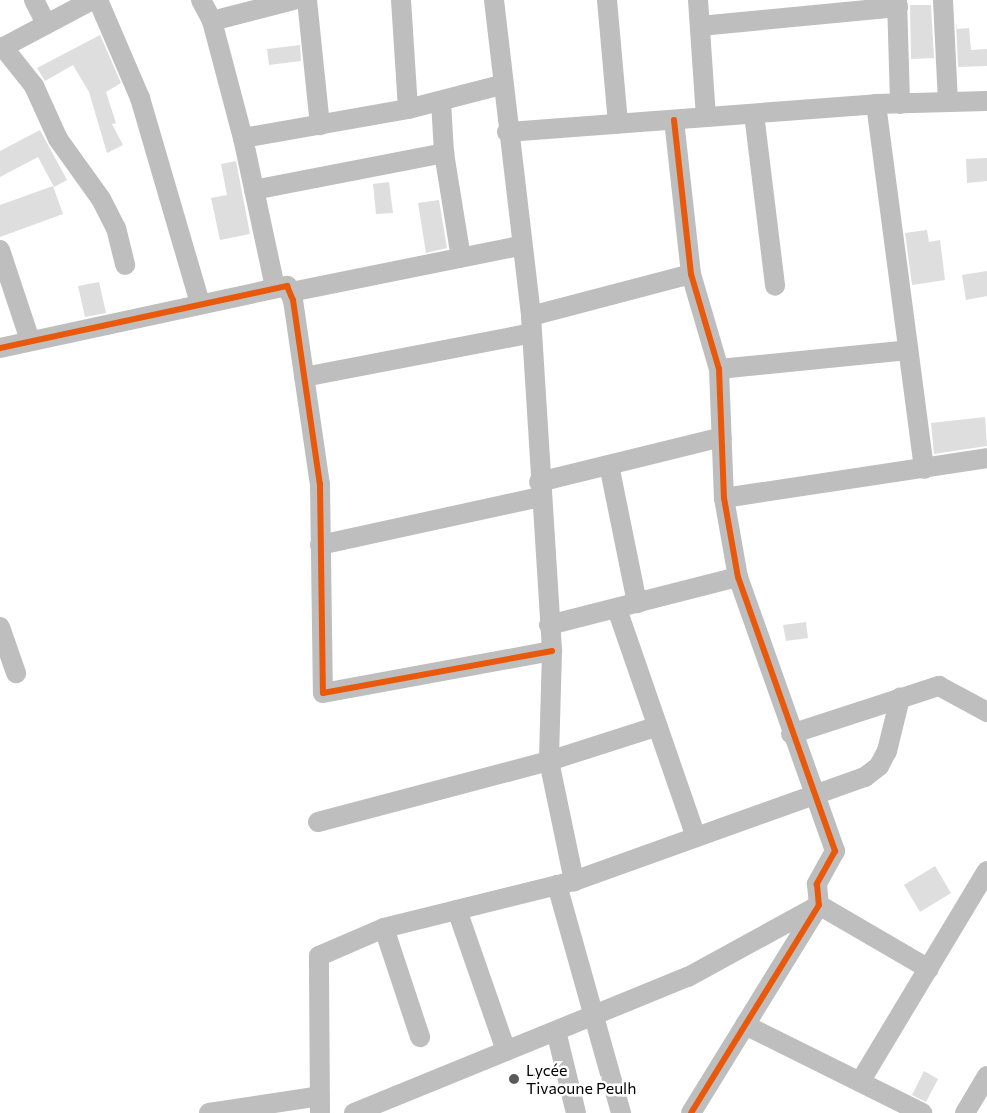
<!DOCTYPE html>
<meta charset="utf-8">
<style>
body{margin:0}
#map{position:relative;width:987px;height:1113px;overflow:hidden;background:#fff;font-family:Commissioner,sans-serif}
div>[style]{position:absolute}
.building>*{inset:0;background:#dedede}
.minor>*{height:20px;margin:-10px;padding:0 10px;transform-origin:10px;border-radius:10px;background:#bebebe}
.cycleway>*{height:6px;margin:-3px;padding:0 3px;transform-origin:3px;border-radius:3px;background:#e8590c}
.dots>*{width:16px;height:16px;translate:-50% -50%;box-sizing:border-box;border:3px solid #fff;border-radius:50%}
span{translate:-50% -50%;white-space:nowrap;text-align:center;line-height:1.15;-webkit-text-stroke:5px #fff;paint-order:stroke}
.poi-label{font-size:16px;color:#000}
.left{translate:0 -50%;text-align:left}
</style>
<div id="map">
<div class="building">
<div style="clip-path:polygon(910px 5px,931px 5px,934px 58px,911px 59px)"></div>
<div style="clip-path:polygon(956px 21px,957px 29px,969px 28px,971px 50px,987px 49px,987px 66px,958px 67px)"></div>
<div style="clip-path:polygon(100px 35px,121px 83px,106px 92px,116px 123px,112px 124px,123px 145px,107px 153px,89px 92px,73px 65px,45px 81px,37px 68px)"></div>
<div style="clip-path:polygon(300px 45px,301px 61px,269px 65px,267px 49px)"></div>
<div style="clip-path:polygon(40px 130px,67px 180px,54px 187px,38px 157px,0 177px,0 151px)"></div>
<div style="clip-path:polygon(987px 158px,987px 181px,967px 183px,966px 159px)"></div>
<div style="clip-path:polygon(236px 161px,250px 234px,220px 240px,211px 198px,227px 195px,221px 164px)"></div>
<div style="clip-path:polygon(389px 182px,393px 213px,376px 214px,373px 184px)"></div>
<div style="clip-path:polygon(53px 186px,63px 214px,0 237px,0 205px)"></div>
<div style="clip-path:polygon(439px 200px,447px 248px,426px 253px,418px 203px)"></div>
<div style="clip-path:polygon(927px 230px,929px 242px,940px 240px,945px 280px,912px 285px,905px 233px)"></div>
<div style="clip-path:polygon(987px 271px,987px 296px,966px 300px,962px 275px)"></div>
<div style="clip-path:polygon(99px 282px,106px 313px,85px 317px,78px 286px)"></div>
<div style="clip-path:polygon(985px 417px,987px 446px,934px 454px,931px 423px)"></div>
<div style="clip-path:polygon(806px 622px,808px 638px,786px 641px,783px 625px)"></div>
<div style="clip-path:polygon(935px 866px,951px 893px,920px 912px,904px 885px)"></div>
<div style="clip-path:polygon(924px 1071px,938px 1079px,926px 1102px,912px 1095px)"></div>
</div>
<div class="minor">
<div style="left:34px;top:0;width:27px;rotate:63deg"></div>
<div style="left:98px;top:0;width:107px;rotate:66.8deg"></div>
<div style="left:140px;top:98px;width:214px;rotate:73.7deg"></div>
<div style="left:201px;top:0;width:24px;rotate:62deg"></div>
<div style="left:212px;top:21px;width:121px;rotate:75.2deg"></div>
<div style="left:243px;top:138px;width:152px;rotate:77.9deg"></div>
<div style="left:307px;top:0;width:126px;rotate:84.1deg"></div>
<div style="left:401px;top:0;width:109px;rotate:86.3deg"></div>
<div style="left:494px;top:0;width:318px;rotate:83.3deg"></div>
<div style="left:531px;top:316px;width:336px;rotate:86.4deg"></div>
<div style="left:552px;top:651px;width:110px;rotate:91.6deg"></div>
<div style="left:549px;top:761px;width:123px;rotate:78.2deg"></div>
<div style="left:607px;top:0;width:124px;rotate:84.9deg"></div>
<div style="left:698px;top:0;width:117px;rotate:86.1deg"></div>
<div style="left:897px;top:0;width:104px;rotate:88.3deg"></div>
<div style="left:943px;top:0;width:102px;rotate:87.2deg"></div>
<div style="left:212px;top:21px;width:84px;rotate:-14.5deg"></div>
<div style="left:700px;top:26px;width:199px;rotate:-5.5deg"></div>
<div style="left:3px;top:47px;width:50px;rotate:51.5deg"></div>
<div style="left:34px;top:86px;width:58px;rotate:65.6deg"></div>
<div style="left:58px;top:139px;width:74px;rotate:54.4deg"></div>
<div style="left:101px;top:199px;width:33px;rotate:63deg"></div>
<div style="left:116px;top:228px;width:38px;rotate:76deg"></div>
<div style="left:0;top:49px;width:104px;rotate:-28deg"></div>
<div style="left:441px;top:101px;width:52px;rotate:86.7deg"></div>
<div style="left:444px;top:153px;width:106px;rotate:80.8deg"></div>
<div style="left:876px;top:104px;width:368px;rotate:82.5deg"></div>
<div style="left:754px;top:114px;width:173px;rotate:83deg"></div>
<div style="left:674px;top:120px;width:155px;rotate:83.7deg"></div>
<div style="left:691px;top:274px;width:99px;rotate:73.6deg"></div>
<div style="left:719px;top:369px;width:129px;rotate:87.8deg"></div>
<div style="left:724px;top:498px;width:80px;rotate:80deg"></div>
<div style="left:738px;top:577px;width:291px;rotate:70.5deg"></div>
<div style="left:835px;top:851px;width:38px;rotate:119deg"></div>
<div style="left:817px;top:884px;width:21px;rotate:85deg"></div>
<div style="left:819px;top:905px;width:244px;rotate:121.6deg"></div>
<div style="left:507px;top:132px;width:370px;rotate:-4.3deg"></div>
<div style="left:876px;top:104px;width:111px;rotate:-1.5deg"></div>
<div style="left:243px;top:138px;width:168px;rotate:-10deg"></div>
<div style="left:408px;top:109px;width:96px;rotate:-14.5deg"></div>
<div style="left:254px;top:190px;width:194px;rotate:-11deg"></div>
<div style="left:0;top:250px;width:95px;rotate:71.6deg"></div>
<div style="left:291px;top:292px;width:234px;rotate:-11.4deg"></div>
<div style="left:531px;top:316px;width:165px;rotate:-14.7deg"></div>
<div style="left:0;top:348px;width:294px;rotate:-12.2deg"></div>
<div style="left:287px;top:286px;width:15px;rotate:67deg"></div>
<div style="left:293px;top:300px;width:186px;rotate:81.7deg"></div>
<div style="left:320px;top:484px;width:209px;rotate:89.2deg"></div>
<div style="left:323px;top:693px;width:233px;rotate:-10.4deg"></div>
<div style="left:719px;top:369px;width:190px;rotate:-5.7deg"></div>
<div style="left:304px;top:377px;width:232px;rotate:-10.9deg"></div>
<div style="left:609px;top:465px;width:141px;rotate:78.5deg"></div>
<div style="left:539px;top:482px;width:188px;rotate:-13.8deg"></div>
<div style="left:724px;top:498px;width:266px;rotate:-8.6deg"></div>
<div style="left:320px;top:545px;width:225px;rotate:-12.3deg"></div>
<div style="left:617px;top:609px;width:241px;rotate:70.9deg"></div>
<div style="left:549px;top:625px;width:195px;rotate:-14.3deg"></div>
<div style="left:0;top:627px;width:49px;rotate:70.8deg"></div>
<div style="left:791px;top:734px;width:156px;rotate:-18deg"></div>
<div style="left:939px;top:686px;width:55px;rotate:28.4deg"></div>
<div style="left:318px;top:822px;width:239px;rotate:-14.8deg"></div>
<div style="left:549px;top:761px;width:114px;rotate:-17.8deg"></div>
<div style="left:557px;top:885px;width:237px;rotate:74.3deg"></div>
<div style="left:819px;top:905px;width:127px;rotate:30.2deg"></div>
<div style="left:457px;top:910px;width:149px;rotate:70.8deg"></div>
<div style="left:384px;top:928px;width:115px;rotate:71.7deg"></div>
<div style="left:745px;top:1025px;width:198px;rotate:26.4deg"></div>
<div style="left:556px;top:1031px;width:84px;rotate:76.3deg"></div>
<div style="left:860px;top:1082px;width:246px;rotate:-59deg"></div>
<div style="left:209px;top:1113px;width:112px;rotate:-8.7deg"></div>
<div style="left:320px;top:1113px;width:157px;rotate:-90.4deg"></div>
<div style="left:319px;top:956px;width:71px;rotate:-23.3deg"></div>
<div style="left:384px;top:928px;width:196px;rotate:-13.9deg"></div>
<div style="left:574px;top:881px;width:309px;rotate:-19.7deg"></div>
<div style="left:865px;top:777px;width:18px;rotate:-38deg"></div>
<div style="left:879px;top:766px;width:17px;rotate:-62deg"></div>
<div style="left:887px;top:751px;width:55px;rotate:-76.2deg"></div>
<div style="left:354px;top:1113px;width:361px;rotate:-22.2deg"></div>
<div style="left:688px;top:977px;width:146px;rotate:-28.7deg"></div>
<div style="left:965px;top:1113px;width:43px;rotate:-59.3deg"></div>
</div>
<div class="cycleway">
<div style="left:674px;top:120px;width:155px;rotate:83.7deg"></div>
<div style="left:691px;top:274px;width:99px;rotate:73.6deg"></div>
<div style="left:719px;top:369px;width:129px;rotate:87.8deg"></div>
<div style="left:724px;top:498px;width:80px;rotate:80deg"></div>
<div style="left:738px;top:577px;width:291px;rotate:70.5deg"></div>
<div style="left:835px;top:851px;width:38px;rotate:119deg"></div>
<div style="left:817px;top:884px;width:21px;rotate:85deg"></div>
<div style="left:819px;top:905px;width:244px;rotate:121.6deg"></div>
<div style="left:0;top:348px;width:294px;rotate:-12.2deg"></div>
<div style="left:287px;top:286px;width:15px;rotate:67deg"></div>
<div style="left:293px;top:300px;width:186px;rotate:81.7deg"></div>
<div style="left:320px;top:484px;width:209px;rotate:89.2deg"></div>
<div style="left:323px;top:693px;width:233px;rotate:-10.4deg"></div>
</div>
<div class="dots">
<div style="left:514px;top:1079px;background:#595959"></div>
</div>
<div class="poi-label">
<span class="left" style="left:526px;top:1079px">Lycée<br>Tivaoune Peulh</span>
</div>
</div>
